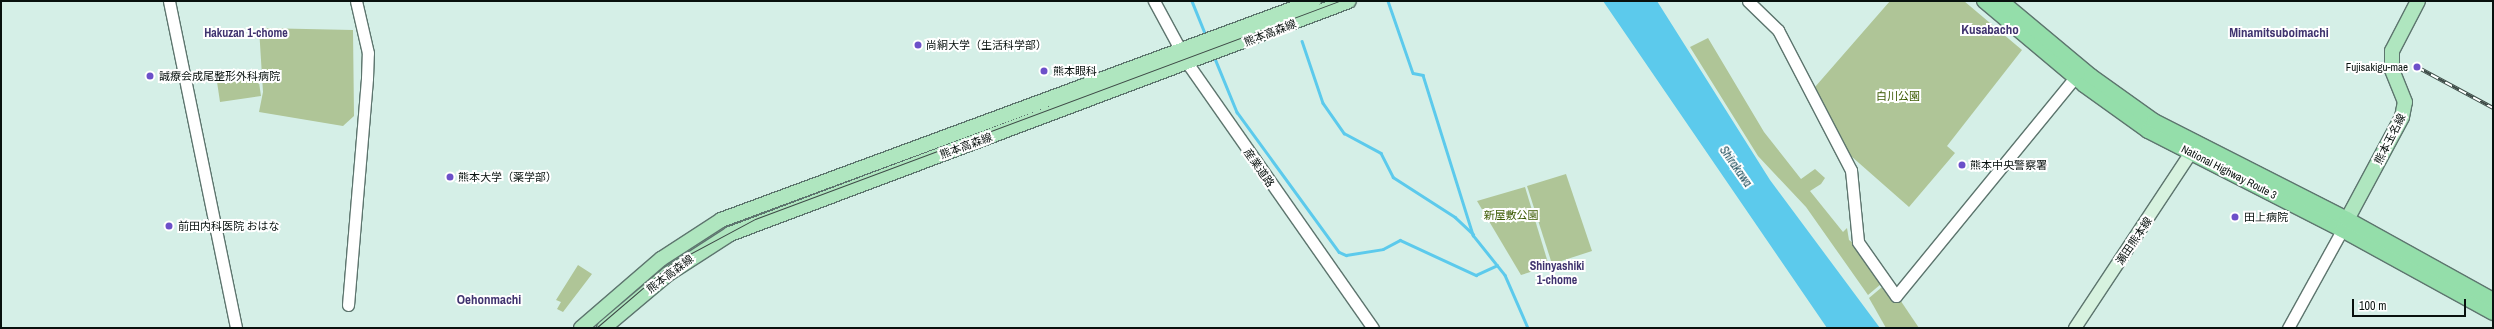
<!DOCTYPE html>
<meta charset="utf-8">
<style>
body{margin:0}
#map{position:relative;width:2494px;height:329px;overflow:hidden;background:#d5efe7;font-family:"Archivo Narrow","Noto Sans JP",sans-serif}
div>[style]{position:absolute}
.green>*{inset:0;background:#afc597}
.water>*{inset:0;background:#5ccaec}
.stream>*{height:2.5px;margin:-1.25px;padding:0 1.25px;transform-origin:1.25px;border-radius:1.25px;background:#5ccaec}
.roads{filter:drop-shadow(1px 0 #5d756e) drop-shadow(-1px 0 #5d756e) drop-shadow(0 1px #5d756e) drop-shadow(0 -1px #5d756e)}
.tertiary>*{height:11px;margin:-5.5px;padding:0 5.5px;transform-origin:5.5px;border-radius:5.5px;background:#fff}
.secondary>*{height:12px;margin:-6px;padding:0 6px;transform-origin:6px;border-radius:6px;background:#d7f2df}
.primary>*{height:14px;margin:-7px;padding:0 7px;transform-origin:7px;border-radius:7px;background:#afe6bf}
.trunk>*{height:14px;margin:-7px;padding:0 7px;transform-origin:7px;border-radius:7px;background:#94deaa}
.tram>*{height:1px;margin:-0.5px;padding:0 0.5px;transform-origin:0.5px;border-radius:0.5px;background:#3d4a46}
.rail>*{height:4px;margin-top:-2px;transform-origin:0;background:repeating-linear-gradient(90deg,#fff 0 8px,#3d4a46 0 16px);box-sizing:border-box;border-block:1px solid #3d4a46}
.dots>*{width:11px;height:11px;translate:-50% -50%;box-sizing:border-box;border:2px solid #fff;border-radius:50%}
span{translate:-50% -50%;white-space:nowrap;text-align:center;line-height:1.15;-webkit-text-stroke:4px #fff;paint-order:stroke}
.street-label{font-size:11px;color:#08110e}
.poi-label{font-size:11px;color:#08110e}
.left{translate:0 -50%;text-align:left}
.right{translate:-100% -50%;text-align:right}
.park-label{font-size:11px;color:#3b5900}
.neighbourhood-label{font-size:12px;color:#3f336f;font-weight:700}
.water-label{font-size:12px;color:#184957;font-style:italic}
.quarter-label{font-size:13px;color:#3f336f;font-weight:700}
.frame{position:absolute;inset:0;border:2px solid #08110e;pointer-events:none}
.scale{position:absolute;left:2352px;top:299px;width:114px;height:18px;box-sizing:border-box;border:2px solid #08110e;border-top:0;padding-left:5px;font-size:12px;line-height:14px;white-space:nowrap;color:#08110e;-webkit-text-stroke:3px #fff;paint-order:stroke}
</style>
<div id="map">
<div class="green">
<div style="clip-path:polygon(1890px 1px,1964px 1px,2022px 50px,1947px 146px,1955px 153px,1909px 207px,1851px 156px,1815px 87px)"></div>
<div style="clip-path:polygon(259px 28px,353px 30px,354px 116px,343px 126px,259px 112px,263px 92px)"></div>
<div style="clip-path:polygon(1708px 38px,1764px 132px,1801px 179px,1815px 169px,1825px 178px,1821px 184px,1810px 191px,1843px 232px,1847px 228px,1849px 240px,1868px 254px,1887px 279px,1868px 295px,1806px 207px,1758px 156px,1690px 47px)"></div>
<div style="clip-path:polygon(257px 69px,261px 96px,220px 102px,216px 75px)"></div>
<div style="clip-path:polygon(1566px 174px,1592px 251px,1552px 264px,1527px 186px)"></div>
<div style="clip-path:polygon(1525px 187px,1549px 266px,1521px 275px,1477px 201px)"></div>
<div style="clip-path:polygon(578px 265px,592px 274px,563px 312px,557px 309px,561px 302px,556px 300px)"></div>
<div style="clip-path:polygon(1888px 282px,1919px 328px,1886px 328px,1869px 298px)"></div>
</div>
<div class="water">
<div style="clip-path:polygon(1603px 1px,1657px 1px,1770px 180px,1880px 328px,1827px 328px)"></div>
</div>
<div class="stream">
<div style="left:1192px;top:1px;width:38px;rotate:68deg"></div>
<div style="left:1388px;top:1px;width:76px;rotate:70.9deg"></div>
<div style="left:1413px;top:73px;width:10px;rotate:11deg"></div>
<div style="left:1423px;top:75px;width:168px;rotate:72.6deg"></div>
<div style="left:1473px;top:235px;width:51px;rotate:51.3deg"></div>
<div style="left:1505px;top:275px;width:58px;rotate:66.5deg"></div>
<div style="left:1302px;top:41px;width:65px;rotate:71.3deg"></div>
<div style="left:1323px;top:103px;width:37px;rotate:55deg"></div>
<div style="left:1344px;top:133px;width:42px;rotate:28.4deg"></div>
<div style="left:1381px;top:153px;width:27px;rotate:63deg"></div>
<div style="left:1393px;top:177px;width:74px;rotate:32.8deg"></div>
<div style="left:1455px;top:217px;width:25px;rotate:43deg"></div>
<div style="left:1214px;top:56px;width:61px;rotate:67.7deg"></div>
<div style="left:1237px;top:112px;width:173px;rotate:53.9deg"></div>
<div style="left:1339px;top:252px;width:8px;rotate:23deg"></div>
<div style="left:1346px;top:255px;width:37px;rotate:-9deg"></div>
<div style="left:1383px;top:249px;width:19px;rotate:-28deg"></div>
<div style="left:1400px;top:240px;width:84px;rotate:24.7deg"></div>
<div style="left:1476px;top:275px;width:23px;rotate:-25deg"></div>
</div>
<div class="roads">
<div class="tertiary">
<div style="left:169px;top:1px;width:334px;rotate:78.4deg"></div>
<div style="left:1154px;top:1px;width:72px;rotate:61.6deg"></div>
<div style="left:1188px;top:64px;width:322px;rotate:55deg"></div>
<div style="left:1748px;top:1px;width:42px;rotate:44deg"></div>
<div style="left:1778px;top:30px;width:158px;rotate:62.5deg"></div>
<div style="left:1851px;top:170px;width:72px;rotate:84.4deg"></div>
<div style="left:1858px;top:242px;width:66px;rotate:54.9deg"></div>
<div style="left:1896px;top:296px;width:283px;rotate:-50.7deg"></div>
<div style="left:348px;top:305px;width:228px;rotate:-85.2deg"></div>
<div style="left:367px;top:78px;width:25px;rotate:-88deg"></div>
<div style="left:368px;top:53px;width:53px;rotate:-103deg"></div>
<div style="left:2288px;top:328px;width:112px;rotate:-61.1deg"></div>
</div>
<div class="secondary">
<div style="left:2075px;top:328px;width:210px;rotate:-56.5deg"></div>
</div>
<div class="primary">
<div style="left:2342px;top:229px;width:127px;rotate:-61.8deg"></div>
<div style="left:2402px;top:117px;width:15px;rotate:-79deg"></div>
<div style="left:2405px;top:102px;width:35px;rotate:-112deg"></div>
<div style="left:2392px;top:69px;width:18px;rotate:-90deg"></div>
<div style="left:2392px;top:51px;width:56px;rotate:-62.5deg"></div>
<div style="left:581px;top:328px;width:106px;rotate:-40.8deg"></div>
<div style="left:661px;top:259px;width:72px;rotate:-33deg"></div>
<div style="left:721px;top:220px;width:632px;rotate:-20.27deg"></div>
<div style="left:604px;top:328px;width:84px;rotate:-40.2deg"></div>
<div style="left:668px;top:274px;width:74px;rotate:-32.8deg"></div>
<div style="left:730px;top:234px;width:661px;rotate:-20.63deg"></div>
</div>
<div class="trunk">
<div style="left:1984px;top:1px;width:131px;rotate:40deg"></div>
<div style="left:2084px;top:85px;width:79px;rotate:35.7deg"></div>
<div style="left:2148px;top:131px;width:218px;rotate:27deg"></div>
<div style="left:2342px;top:230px;width:172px;rotate:28.8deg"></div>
<div style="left:2001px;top:1px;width:117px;rotate:39.8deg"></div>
<div style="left:2091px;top:76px;width:77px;rotate:35.5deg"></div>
<div style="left:2154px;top:121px;width:216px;rotate:26.9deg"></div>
<div style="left:2347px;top:219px;width:167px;rotate:29deg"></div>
</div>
</div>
<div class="tram">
<div style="left:596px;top:328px;width:99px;rotate:-40.5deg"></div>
<div style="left:671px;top:264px;width:95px;rotate:-28.2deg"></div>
<div style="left:755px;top:219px;width:623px;rotate:-20.47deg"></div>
</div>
<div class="rail">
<div style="left:2417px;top:67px;width:86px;rotate:28.3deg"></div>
</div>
<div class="dots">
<div style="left:918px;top:45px;background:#6c50c9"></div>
<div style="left:2417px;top:67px;background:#6c50c9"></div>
<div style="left:1044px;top:71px;background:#6c50c9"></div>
<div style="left:150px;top:76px;background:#6c50c9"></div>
<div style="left:1962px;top:165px;background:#6c50c9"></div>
<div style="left:450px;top:177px;background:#6c50c9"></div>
<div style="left:2235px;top:217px;background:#6c50c9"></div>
<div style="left:169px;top:226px;background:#6c50c9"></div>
</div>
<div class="street-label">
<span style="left:1270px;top:33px;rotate:-21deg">熊本高森線</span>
<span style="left:2390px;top:139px;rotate:-63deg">熊本玉名線</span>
<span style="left:966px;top:146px;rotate:-20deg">熊本高森線</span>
<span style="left:1259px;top:168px;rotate:55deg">産業道路</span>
<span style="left:2229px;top:172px;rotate:27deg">National Highway Route 3</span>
<span style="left:2134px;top:241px;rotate:-56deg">瀬田熊本線</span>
<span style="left:670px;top:274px;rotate:-37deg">熊本高森線</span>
</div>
<div class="poi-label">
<span class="left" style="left:926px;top:45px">尚絅大学（生活科学部）</span>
<span class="right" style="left:2408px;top:67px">Fujisakigu-mae</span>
<span class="left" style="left:1053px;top:71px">熊本眼科</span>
<span class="left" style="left:159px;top:76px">誠療会成尾整形外科病院</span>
<span class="left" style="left:1970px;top:165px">熊本中央警察署</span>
<span class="left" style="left:458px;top:177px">熊本大学（薬学部）</span>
<span class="left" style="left:2244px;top:217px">田上病院</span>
<span class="left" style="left:178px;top:226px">前田内科医院 おはな</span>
</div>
<div class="park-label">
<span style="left:1898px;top:96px">白川公園</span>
<span style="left:1511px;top:215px">新屋敷公園</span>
</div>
<div class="neighbourhood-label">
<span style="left:246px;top:34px">Hakuzan 1-chome</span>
<span style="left:1557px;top:274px">Shinyashiki<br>1-chome</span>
</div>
<div class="water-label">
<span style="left:1735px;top:167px;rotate:55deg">Shirakawa</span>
</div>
<div class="quarter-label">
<span style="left:1990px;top:30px">Kusabacho</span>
<span style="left:2279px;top:33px">Minamitsuboimachi</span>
<span style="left:489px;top:300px">Oehonmachi</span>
</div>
<div class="frame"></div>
<div class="scale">100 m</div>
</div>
